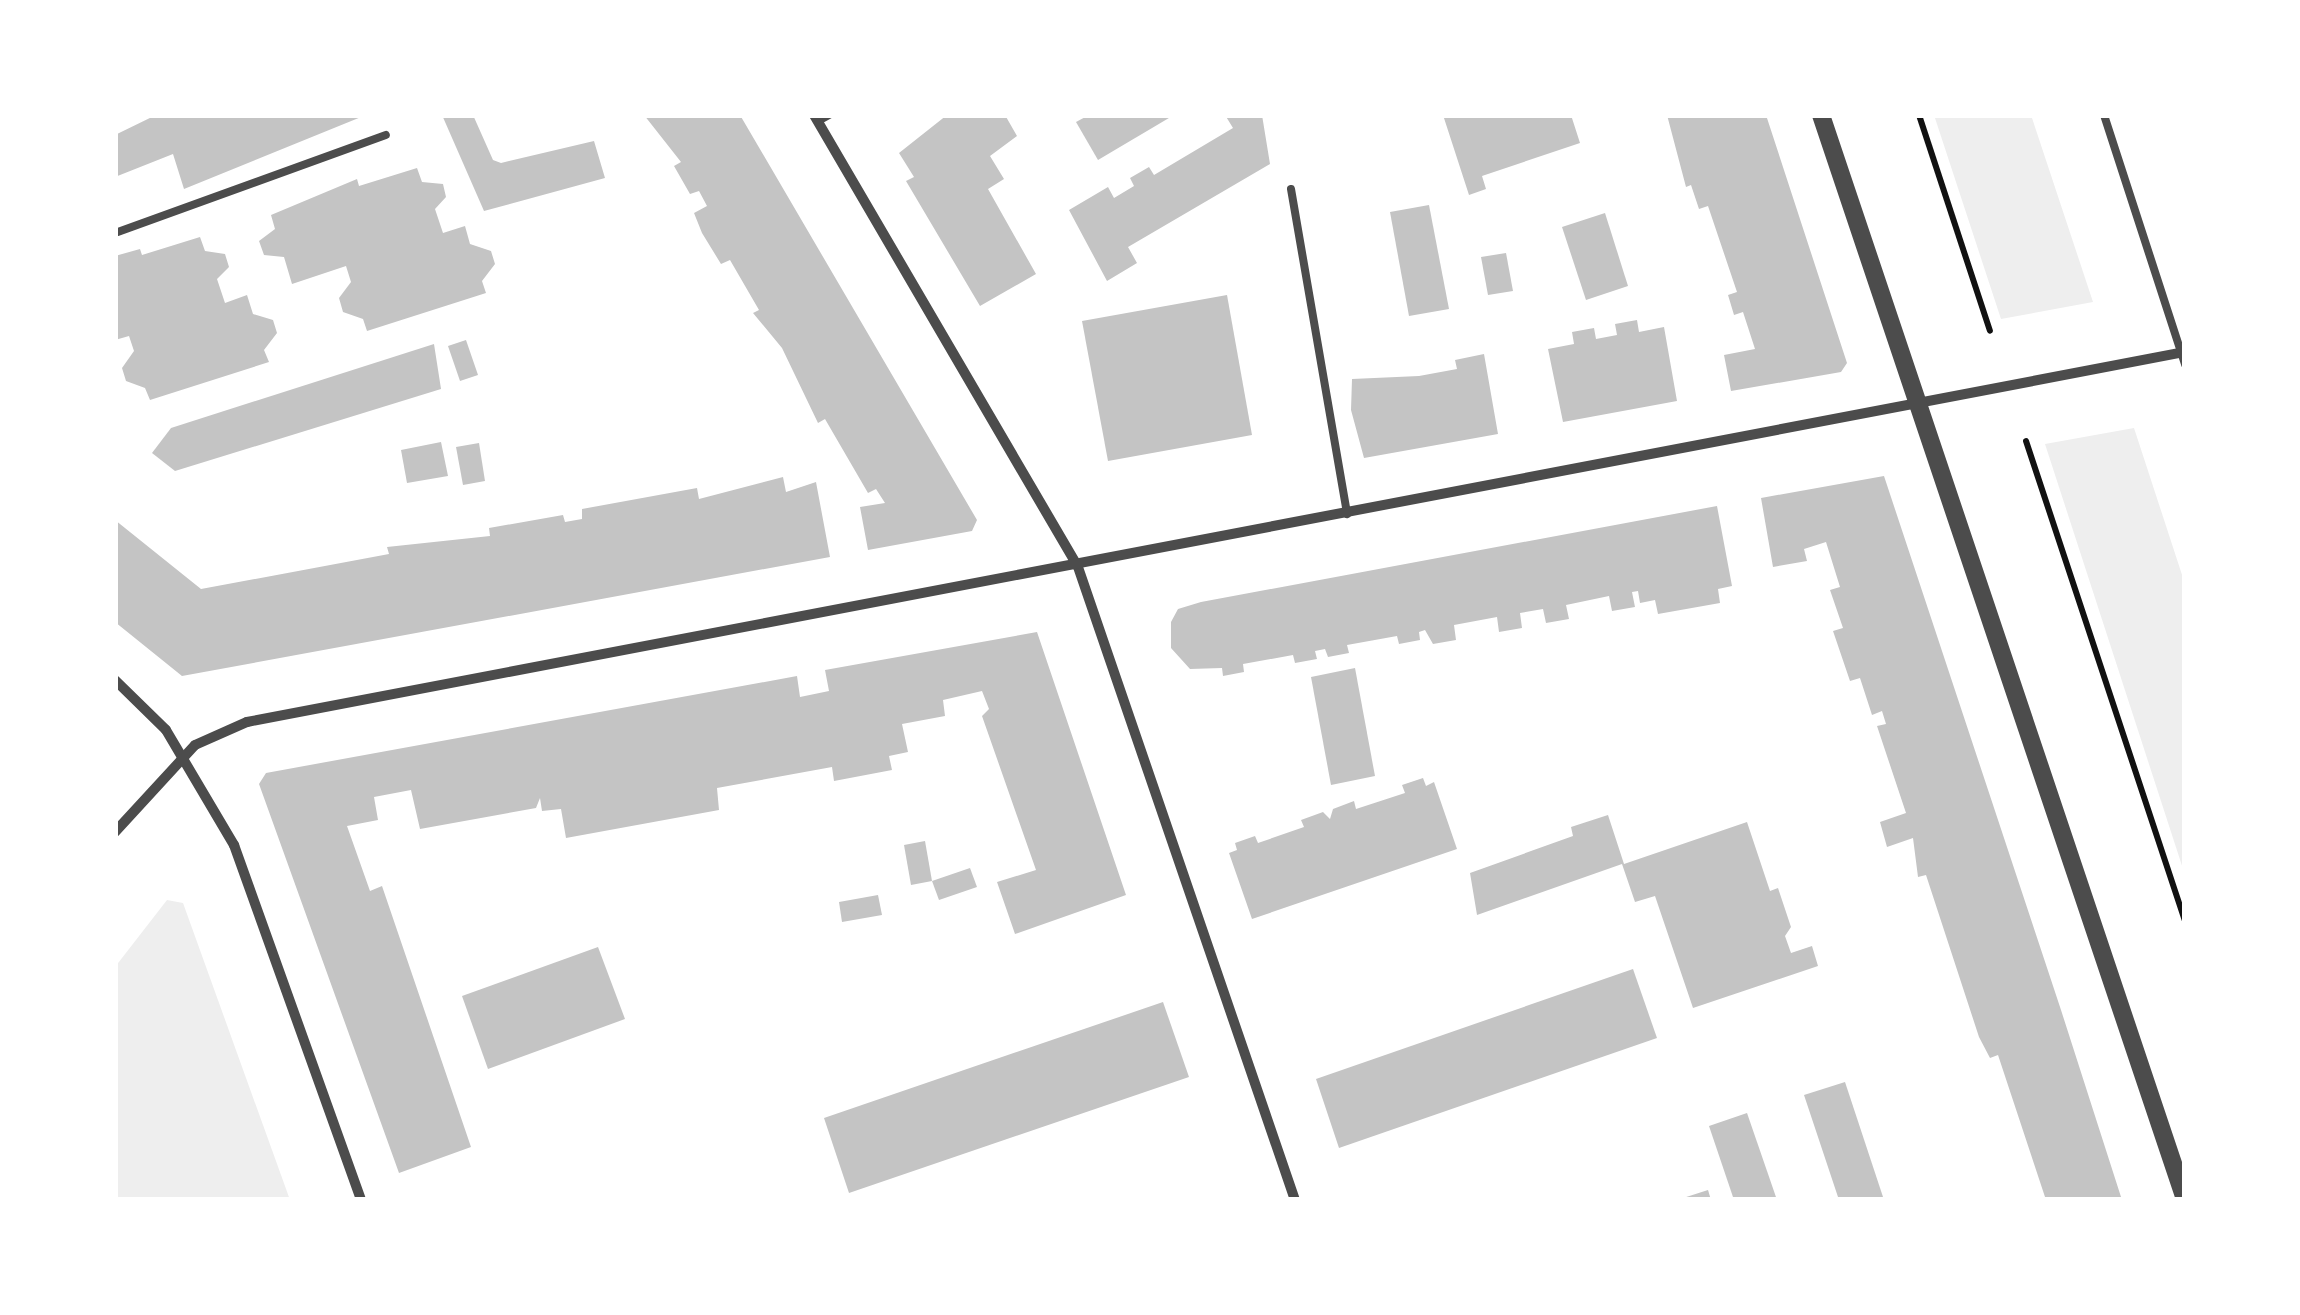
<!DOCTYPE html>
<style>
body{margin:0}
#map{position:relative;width:2300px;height:1315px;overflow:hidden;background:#fff;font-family:Manrope,sans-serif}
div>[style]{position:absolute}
.green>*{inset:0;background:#eee}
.building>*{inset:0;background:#c4c4c4}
.path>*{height:6px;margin:-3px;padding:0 3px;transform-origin:3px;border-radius:3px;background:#111}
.service>*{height:8px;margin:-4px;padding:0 4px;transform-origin:4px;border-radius:4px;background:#4c4c4c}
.minor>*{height:10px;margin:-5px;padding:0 5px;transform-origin:5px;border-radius:5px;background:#4c4c4c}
.tertiary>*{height:18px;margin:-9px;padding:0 9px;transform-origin:9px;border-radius:9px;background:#4c4c4c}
span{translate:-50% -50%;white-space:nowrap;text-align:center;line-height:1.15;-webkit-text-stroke:10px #fff;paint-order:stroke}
.frame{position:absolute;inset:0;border:118px solid #fff;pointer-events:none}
</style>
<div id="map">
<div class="green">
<div style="clip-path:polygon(1934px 115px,2031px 115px,2093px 302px,2001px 319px)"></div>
<div style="clip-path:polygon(2134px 428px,2185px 584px,2185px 875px,2045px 444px)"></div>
<div style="clip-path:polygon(167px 900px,183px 903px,290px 1200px,115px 1200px,115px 967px)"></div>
</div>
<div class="building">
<div style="clip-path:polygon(156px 115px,366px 115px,184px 189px,173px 154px,115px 177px,115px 135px)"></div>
<div style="clip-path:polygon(442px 115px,473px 115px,493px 160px,501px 163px,594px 141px,605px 178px,484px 211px)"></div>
<div style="clip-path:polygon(644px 115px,740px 115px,977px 520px,972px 531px,868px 550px,860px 507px,885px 503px,876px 489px,868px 493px,825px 419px,818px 423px,782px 348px,753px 313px,759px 310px,730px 260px,721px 264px,702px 233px,694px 213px,707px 206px,699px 191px,690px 194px,674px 166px,681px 162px)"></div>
<div style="clip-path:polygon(947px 115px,1005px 115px,1017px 136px,990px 156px,1004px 179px,988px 189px,1036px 274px,980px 306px,906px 181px,914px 177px,899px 153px)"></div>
<div style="clip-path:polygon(1089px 115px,1174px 115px,1098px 160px,1076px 122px)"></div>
<div style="clip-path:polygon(1225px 115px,1262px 115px,1270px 164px,1128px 247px,1137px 263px,1107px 281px,1069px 210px,1108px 187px,1114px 198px,1134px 186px,1130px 178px,1149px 167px,1154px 175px,1233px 128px)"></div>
<div style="clip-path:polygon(1443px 115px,1571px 115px,1580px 143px,1482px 176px,1486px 189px,1469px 195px)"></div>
<div style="clip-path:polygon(1667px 115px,1766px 115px,1847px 363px,1841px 372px,1731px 391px,1724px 355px,1755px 349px,1743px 312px,1734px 315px,1728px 295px,1737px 292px,1708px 206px,1699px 209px,1691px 185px,1686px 187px)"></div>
<div style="clip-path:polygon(417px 168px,422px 182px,443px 184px,446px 197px,435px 209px,443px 233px,465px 226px,470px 244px,491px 251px,495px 264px,482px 281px,486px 293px,367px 331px,363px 319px,343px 312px,339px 298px,351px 282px,346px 266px,292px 284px,284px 257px,264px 255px,259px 241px,275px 229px,271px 215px,357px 179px,359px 186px)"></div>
<div style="clip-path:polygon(1429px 205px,1449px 309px,1409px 316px,1390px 212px)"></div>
<div style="clip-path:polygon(1605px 213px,1628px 286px,1586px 300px,1562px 227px)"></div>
<div style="clip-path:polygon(200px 237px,205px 251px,225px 254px,229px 267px,217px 279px,225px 303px,247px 295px,253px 314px,273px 320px,277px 333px,264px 350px,269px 362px,150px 400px,145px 388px,126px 381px,122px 368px,134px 351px,129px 336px,115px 340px,115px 256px,140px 249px,142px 255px)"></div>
<div style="clip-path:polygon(1506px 253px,1513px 291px,1488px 295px,1481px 257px)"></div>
<div style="clip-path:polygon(1227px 295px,1252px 435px,1108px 461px,1082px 321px)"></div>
<div style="clip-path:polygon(1637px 320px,1639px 332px,1664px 327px,1677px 401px,1563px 422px,1548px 349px,1574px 344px,1572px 332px,1594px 328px,1596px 339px,1617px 335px,1615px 324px)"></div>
<div style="clip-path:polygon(466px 340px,478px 375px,460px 381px,448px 346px)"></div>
<div style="clip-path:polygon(434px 344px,441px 389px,175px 471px,152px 453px,171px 428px)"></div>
<div style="clip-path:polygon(1484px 354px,1498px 434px,1364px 458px,1351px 410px,1352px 379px,1419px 376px,1457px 369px,1455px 360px)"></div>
<div style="clip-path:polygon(441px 442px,448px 476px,407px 483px,401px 450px)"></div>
<div style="clip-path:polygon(479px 443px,485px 481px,463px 485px,456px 447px)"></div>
<div style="clip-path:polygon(1884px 476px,2061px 1010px,2122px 1200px,2046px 1200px,1998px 1055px,1990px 1058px,1979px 1037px,1926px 875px,1918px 877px,1913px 838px,1887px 847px,1880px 822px,1906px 813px,1877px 726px,1886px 724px,1882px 711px,1872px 715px,1860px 678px,1850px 681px,1833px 631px,1843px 628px,1830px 590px,1840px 587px,1826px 542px,1804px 549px,1807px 561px,1773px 567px,1761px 498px)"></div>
<div style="clip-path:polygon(783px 477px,786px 492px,816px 482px,830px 557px,182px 676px,115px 622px,115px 520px,201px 589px,389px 554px,387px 547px,490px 536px,489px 528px,563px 515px,565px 522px,582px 519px,582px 509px,697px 488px,699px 499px)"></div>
<div style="clip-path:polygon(1717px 506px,1732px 586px,1718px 589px,1720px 603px,1658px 614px,1655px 600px,1640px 603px,1638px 591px,1632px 592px,1635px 607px,1612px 611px,1609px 596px,1566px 605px,1569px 619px,1546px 623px,1543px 609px,1520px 613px,1522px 628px,1499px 632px,1497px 617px,1454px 625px,1456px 640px,1433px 644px,1425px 630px,1419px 632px,1420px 640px,1399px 644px,1397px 636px,1347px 645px,1349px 653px,1328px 657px,1325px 649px,1315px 651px,1317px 659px,1295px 663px,1293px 655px,1243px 664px,1244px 672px,1223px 676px,1222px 668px,1190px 669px,1171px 648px,1171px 622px,1178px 609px,1201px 602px)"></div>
<div style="clip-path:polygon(1037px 632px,1126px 895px,1015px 934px,997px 882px,1036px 870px,982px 716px,989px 709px,982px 691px,943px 700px,945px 716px,902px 724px,908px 752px,889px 756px,892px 770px,834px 781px,832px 767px,717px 788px,719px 810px,566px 838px,561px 809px,542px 811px,540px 798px,536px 808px,420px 829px,411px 790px,374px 797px,378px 820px,347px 826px,370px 891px,382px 886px,471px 1147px,399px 1173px,259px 784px,266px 773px,797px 676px,800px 697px,829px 691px,825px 670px)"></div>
<div style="clip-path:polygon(1355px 668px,1375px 776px,1331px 785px,1311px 677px)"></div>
<div style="clip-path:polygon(1423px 778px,1426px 786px,1434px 782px,1457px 849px,1252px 919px,1229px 853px,1237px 850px,1235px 843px,1255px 836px,1258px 843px,1304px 827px,1301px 820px,1323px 812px,1330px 819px,1333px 809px,1354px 801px,1356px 809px,1405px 793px,1402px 785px)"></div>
<div style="clip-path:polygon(1608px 815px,1624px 864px,1747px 822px,1770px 891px,1778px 888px,1791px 927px,1785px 936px,1791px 953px,1812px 946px,1818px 966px,1693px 1008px,1655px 896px,1635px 902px,1622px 864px,1477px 915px,1470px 873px,1573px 836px,1571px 827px)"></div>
<div style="clip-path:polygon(925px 841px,932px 881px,911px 885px,904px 845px)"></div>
<div style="clip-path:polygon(970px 868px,977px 887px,939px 900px,932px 881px)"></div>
<div style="clip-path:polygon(878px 895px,882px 915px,842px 922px,839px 902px)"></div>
<div style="clip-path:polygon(598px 947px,625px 1019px,488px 1069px,462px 996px)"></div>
<div style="clip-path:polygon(1633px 969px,1657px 1038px,1339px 1148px,1316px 1079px)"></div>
<div style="clip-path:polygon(1163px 1002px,1189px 1077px,849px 1193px,824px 1118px)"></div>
<div style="clip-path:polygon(1845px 1082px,1884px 1200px,1839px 1200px,1804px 1095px)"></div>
<div style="clip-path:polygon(1747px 1113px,1777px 1200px,1734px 1200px,1709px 1126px)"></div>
<div style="clip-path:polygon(1708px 1190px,1711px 1200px,1680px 1200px,1680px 1199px)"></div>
</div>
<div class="path">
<div style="left:1919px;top:115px;width:227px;rotate:71.8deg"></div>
<div style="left:2026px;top:441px;width:506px;rotate:71.67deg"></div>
</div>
<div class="service">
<div style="left:2104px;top:115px;width:263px;rotate:72deg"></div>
<div style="left:818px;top:121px;width:13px;rotate:-29deg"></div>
<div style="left:1291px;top:189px;width:330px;rotate:80.2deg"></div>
<div style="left:115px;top:233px;width:288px;rotate:-19.9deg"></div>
</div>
<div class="minor">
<div style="left:814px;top:115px;width:523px;rotate:59.71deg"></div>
<div style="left:1078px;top:567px;width:669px;rotate:71.08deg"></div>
<div style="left:115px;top:680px;width:71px;rotate:44.4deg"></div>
<div style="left:166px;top:730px;width:134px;rotate:59.4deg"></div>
<div style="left:234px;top:845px;width:377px;rotate:70.3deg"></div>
<div style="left:115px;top:832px;width:118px;rotate:-47.4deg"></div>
<div style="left:195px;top:745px;width:57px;rotate:-23.9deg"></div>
<div style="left:247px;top:722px;width:1973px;rotate:-10.81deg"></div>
</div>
<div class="tertiary">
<div style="left:1821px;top:115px;width:1143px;rotate:71.44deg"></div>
</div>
<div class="frame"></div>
</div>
